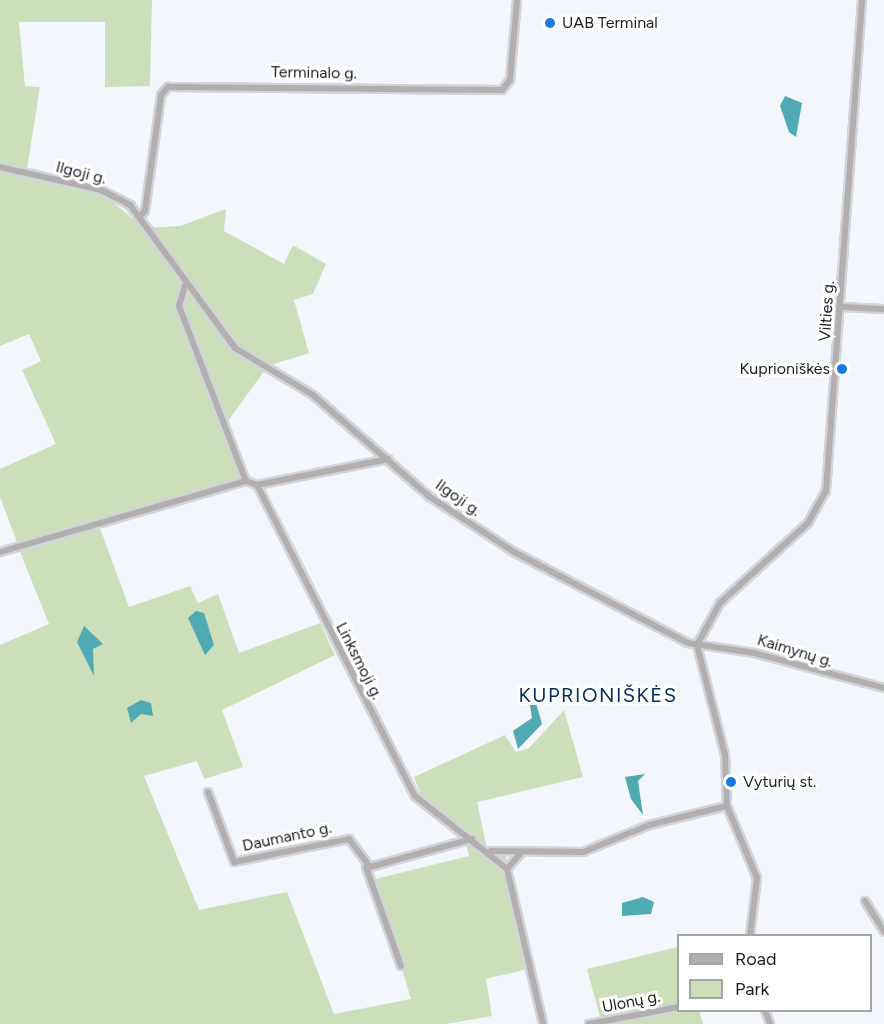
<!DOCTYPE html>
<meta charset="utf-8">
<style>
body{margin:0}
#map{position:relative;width:884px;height:1024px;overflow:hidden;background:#f3f7fd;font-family:Figtree,sans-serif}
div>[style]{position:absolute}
.green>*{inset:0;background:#ccdfba}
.water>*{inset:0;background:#50aab2}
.roads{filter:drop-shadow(2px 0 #d1d4da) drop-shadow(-2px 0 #d1d4da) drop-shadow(0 2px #d1d4da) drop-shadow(0 -2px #d1d4da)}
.minor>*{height:6px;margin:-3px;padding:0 3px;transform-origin:3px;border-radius:3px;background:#b3afaf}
.dots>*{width:16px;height:16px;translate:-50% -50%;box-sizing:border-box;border:3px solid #fff;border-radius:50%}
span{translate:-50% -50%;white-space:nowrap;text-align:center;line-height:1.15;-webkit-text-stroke:6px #fff;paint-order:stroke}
.poi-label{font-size:16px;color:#1d1e20}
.left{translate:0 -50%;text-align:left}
.right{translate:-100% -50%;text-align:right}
.street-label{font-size:16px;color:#1d1e20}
.quarter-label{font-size:20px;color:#002f61;letter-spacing:1.5px}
.legend{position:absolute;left:677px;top:934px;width:195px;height:78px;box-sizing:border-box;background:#fff;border:2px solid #a5a5a6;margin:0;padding:8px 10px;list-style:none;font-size:18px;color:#1d1e20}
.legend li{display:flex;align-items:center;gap:12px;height:30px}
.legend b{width:30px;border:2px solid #a5a5a6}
</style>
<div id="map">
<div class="green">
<div style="clip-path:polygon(0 0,152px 0,150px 86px,105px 87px,105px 22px,19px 22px,25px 86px,40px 87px,27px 169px,0 164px)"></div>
<div style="clip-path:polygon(0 169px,105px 196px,144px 228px,180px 226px,226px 209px,224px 231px,284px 264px,293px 245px,326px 264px,313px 294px,294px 300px,309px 353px,268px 366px,223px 428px,240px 478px,18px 545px,0 497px,0 469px,56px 444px,22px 370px,41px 361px,29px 334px,0 346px)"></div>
<div style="clip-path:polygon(100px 528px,129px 607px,190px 586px,198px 603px,218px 594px,239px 653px,320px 623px,335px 655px,222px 710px,243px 767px,204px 779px,197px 761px,144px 776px,199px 910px,287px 892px,334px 1014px,411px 999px,375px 879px,469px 856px,462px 826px,422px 798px,414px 777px,505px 735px,516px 752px,529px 748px,564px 710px,583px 777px,477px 802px,488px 853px,506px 855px,528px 969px,486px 979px,492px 1016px,446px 1024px,0 1024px,0 645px,49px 624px,20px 552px)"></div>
<div style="clip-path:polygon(678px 947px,678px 1010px,699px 1011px,703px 1024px,602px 1024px,587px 969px)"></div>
</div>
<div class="water">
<div style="clip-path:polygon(785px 96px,802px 103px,796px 137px,789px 132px,780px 106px)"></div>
<div style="clip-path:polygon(196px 611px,204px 613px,214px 645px,205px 655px,188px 618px)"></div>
<div style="clip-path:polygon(84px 626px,103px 644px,93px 649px,94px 676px,77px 642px)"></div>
<div style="clip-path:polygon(141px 700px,151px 703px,153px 716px,141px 714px,131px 723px,127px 708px)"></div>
<div style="clip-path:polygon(536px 703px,542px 724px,518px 749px,513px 731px,532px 718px,530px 705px)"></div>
<div style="clip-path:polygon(645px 774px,638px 781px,643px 815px,631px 799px,625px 777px)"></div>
<div style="clip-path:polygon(643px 897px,654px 902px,651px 914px,622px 916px,622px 903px)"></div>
</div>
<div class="roads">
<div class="minor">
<div style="left:0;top:167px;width:104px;rotate:12.8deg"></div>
<div style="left:101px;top:190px;width:33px;rotate:27deg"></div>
<div style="left:130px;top:205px;width:177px;rotate:53.7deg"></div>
<div style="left:235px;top:348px;width:91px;rotate:31.1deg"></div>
<div style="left:313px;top:395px;width:155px;rotate:41.1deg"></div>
<div style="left:430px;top:497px;width:100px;rotate:33.2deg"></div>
<div style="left:514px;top:552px;width:196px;rotate:27.6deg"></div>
<div style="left:688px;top:643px;width:67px;rotate:8.6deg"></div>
<div style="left:754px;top:653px;width:135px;rotate:15.1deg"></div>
<div style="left:139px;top:217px;width:8px;rotate:-45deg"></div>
<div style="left:145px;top:211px;width:117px;rotate:-82.1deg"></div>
<div style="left:161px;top:95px;width:11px;rotate:-49deg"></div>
<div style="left:168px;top:87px;width:334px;rotate:0.5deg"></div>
<div style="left:502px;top:90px;width:13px;rotate:-51deg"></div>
<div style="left:510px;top:80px;width:80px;rotate:-85deg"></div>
<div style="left:185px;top:286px;width:21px;rotate:107deg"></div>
<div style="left:179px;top:306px;width:187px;rotate:69.1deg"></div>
<div style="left:246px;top:481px;width:12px;rotate:20deg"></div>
<div style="left:257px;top:485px;width:349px;rotate:63.1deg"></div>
<div style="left:415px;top:796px;width:117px;rotate:38.4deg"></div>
<div style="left:507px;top:869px;width:159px;rotate:76.9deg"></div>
<div style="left:841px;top:307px;width:43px;rotate:2.7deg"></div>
<div style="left:257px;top:485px;width:134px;rotate:-11.2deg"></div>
<div style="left:0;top:552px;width:256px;rotate:-16.1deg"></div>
<div style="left:208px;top:792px;width:75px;rotate:69.6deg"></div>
<div style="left:234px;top:862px;width:117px;rotate:-11.3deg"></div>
<div style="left:349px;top:839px;width:35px;rotate:53deg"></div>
<div style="left:370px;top:867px;width:106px;rotate:-15.4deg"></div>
<div style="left:491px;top:851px;width:92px;rotate:0.6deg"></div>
<div style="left:583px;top:852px;width:71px;rotate:-22.2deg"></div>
<div style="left:649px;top:825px;width:80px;rotate:-13.7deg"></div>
<div style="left:366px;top:867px;width:105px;rotate:70.5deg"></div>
<div style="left:507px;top:869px;width:20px;rotate:-49deg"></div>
<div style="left:865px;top:901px;width:36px;rotate:58deg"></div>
<div style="left:750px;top:936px;width:58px;rotate:-83.1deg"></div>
<div style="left:757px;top:878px;width:78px;rotate:-112.6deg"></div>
<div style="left:727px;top:806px;width:51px;rotate:-92.2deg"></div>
<div style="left:725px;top:755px;width:114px;rotate:-104.3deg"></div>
<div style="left:697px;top:645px;width:48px;rotate:-61.3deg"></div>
<div style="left:720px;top:603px;width:119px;rotate:-42.3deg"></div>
<div style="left:808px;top:523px;width:37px;rotate:-61deg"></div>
<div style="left:826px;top:491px;width:492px;rotate:-85.8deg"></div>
<div style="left:765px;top:1010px;width:15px;rotate:70deg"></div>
<div style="left:589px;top:1024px;width:91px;rotate:-10.8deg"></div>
</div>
</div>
<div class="dots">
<div style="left:550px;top:23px;background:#157be3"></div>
<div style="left:842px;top:369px;background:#157be3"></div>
<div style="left:731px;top:782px;background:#157be3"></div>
</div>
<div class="poi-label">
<span class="left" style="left:562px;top:23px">UAB Terminal</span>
<span class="right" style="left:830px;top:369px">Kuprioniškės</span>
<span class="left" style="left:743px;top:782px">Vyturių st.</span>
</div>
<div class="street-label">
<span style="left:314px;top:73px;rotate:1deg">Terminalo g.</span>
<span style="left:81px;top:173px;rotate:14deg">Ilgoji g.</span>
<span style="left:827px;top:311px;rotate:-86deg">Vilties g.</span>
<span style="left:458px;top:498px;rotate:35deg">Ilgoji g.</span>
<span style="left:795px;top:651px;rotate:17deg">Kaimynų g.</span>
<span style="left:359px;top:661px;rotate:63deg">Linksmoji g.</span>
<span style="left:287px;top:837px;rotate:-12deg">Daumanto g.</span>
<span style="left:631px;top:1002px;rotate:-11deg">Ulonų g.</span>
</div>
<div class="quarter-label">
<span style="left:598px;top:695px">KUPRIONIŠKĖS</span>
</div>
<ul class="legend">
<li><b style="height:8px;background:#b3afaf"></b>Road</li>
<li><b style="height:16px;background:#ccdfba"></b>Park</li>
</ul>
</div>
